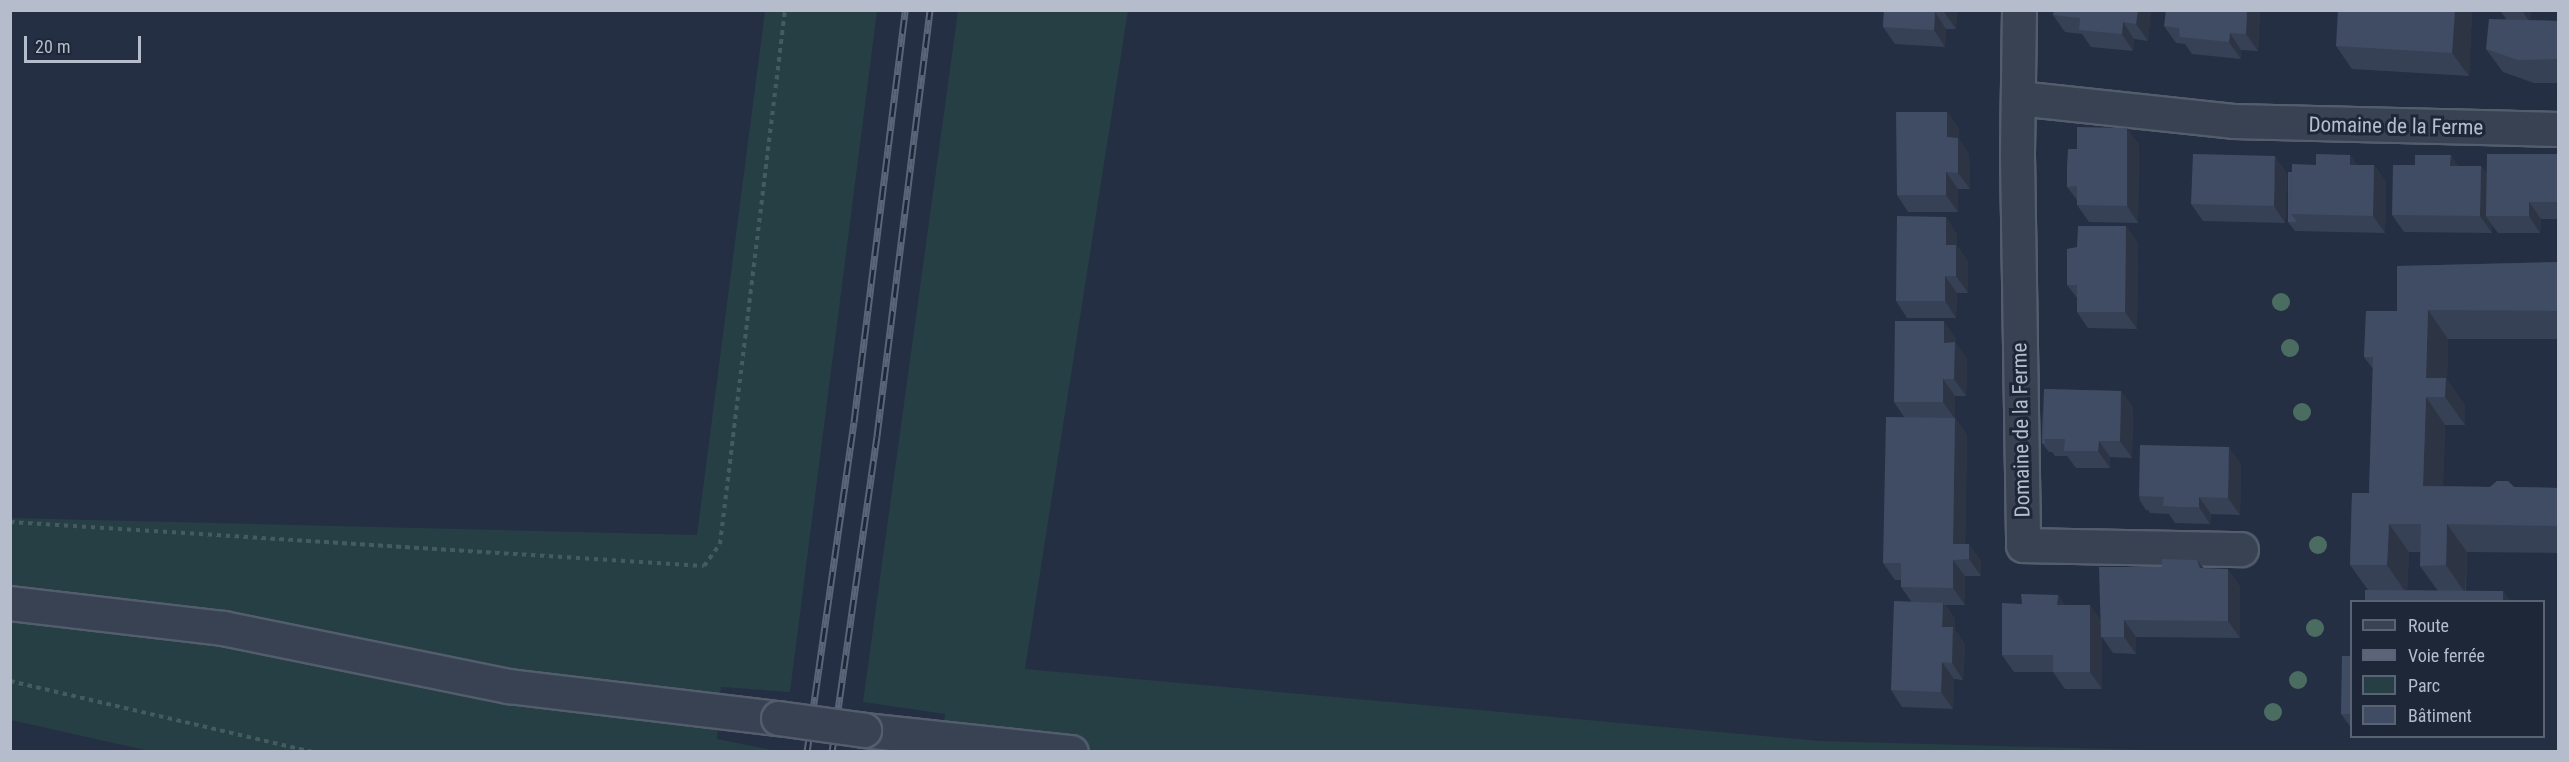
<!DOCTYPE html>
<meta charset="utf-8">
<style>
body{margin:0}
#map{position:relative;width:2569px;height:762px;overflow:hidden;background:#242f43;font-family:"Roboto Condensed",sans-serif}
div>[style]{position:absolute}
.green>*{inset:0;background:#263f44}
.path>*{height:4px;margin-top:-2px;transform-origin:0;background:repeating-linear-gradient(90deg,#445c60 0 4.5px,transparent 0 9px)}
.roads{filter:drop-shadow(2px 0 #535d6c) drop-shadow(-2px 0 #535d6c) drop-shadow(0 2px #535d6c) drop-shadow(0 -2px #535d6c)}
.minor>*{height:33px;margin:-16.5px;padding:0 16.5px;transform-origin:16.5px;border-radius:16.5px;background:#384252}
.rail>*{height:7px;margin-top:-3.5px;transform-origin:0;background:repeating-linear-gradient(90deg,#1d2738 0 14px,#5a6579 0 28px);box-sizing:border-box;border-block:2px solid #5a6579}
.bridges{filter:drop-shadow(2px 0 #535d6c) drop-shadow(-2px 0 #535d6c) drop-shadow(0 2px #535d6c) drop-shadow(0 -2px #535d6c)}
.minor-bridge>*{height:33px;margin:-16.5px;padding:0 16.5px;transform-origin:16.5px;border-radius:16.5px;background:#384252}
.trees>*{width:18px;height:18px;margin:-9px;border-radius:50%;background:#4b6d61}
.wall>*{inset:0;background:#374155}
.shaded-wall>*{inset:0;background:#2d3545}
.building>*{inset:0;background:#404c63}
span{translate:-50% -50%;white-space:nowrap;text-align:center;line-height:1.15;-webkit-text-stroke:6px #1d2738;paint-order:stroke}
.street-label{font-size:21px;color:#b5bdcc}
.frame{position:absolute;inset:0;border:12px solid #b5bdcc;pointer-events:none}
.legend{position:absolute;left:2350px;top:600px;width:195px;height:138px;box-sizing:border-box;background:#1d2738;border:2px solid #5a6373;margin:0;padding:8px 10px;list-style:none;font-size:18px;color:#b5bdcc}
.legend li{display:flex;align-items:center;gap:12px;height:30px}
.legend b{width:30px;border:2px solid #5a6373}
.scale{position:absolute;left:24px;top:36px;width:117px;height:27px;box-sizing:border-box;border:3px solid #b5bdcc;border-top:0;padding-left:8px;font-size:18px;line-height:21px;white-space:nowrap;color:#b5bdcc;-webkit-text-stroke:4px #1d2738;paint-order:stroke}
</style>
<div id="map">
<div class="green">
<div style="clip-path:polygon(1128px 10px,1025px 669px,1820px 741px,2182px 751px,941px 752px,945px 714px,863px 702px,958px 11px)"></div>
<div style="clip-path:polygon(765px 11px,877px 11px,790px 692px,721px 687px,717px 739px,777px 751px,154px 752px,11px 720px,11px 518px,697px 535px)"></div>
</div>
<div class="path">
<div style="left:10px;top:522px;width:695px;rotate:3.63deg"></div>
<div style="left:704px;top:566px;width:27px;rotate:-54deg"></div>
<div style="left:720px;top:544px;width:538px;rotate:-83.06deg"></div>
<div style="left:10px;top:681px;width:311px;rotate:13.2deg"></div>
</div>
<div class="roads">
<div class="minor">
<div style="left:2019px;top:10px;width:145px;rotate:90.8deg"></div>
<div style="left:2017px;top:155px;width:390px;rotate:89.1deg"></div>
<div style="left:2023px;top:545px;width:218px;rotate:1.1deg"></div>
<div style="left:2018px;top:98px;width:216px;rotate:6.1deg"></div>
<div style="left:2233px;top:121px;width:325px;rotate:1.4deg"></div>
<div style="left:10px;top:603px;width:214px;rotate:6.7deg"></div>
<div style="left:223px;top:628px;width:292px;rotate:11.5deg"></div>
<div style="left:509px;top:686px;width:271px;rotate:6.8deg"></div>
<div style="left:864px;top:730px;width:208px;rotate:6.1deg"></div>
</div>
</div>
<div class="rail">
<div style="left:807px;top:752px;width:333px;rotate:-81.9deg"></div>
<div style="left:854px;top:422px;width:415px;rotate:-82.9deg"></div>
<div style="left:832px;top:752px;width:319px;rotate:-81.9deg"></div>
<div style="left:877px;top:436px;width:429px;rotate:-82.9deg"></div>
</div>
<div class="bridges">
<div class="minor-bridge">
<div style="left:778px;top:718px;width:87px;rotate:7.9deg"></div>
</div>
</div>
<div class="trees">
<div style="left:2281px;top:302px"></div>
<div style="left:2290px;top:348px"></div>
<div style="left:2302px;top:412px"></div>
<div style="left:2318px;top:545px"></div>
<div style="left:2315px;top:628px"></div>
<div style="left:2298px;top:680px"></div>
<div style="left:2273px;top:712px"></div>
</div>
<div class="wall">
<div style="clip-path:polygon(1884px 10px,1957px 10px,1956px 29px,1946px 29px,1945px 47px,1895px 44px,1883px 27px)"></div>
<div style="clip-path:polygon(2054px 10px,2151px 10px,2148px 41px,2134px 39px,2133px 51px,2091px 47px,2082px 34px,2065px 32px,2053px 15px)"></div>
<div style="clip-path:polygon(2260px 10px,2258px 51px,2241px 50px,2241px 59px,2192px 54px,2185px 44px,2176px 43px,2164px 26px)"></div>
<div style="clip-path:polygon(2472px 10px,2469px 76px,2352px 69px,2336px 46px)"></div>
<div style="clip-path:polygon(2500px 10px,2531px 10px,2530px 20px,2559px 21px,2559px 83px,2534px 83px,2503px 72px,2486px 49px,2506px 19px)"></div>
<div style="clip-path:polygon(1947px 112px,1959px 129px,1959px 139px,1969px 155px,1970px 189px,1958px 189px,1958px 212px,1908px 212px,1897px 195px)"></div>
<div style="clip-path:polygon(2139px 144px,2138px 223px,2089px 222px,2077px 205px,2077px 200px,2067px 187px,2077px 149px)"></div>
<div style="clip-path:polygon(2559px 154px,2559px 219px,2541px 219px,2540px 233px,2498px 233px,2492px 225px,2492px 233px,2404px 232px,2392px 215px,2458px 166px,2481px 166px,2487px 174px)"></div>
<div style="clip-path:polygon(2350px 155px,2357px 165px,2374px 165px,2386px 182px,2385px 233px,2295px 231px,2288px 222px,2292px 172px)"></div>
<div style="clip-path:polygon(2287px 173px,2285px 223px,2203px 221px,2191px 204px)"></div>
<div style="clip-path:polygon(2126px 226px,2138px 243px,2137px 329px,2088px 328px,2077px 312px,2077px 298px,2067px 285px,2077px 247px)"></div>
<div style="clip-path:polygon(1957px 234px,1957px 246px,1968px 262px,1968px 293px,1957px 293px,1956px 318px,1907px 318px,1896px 301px)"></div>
<div style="clip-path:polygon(evenodd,2559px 262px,2559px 339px,2448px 339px,2447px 379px,2465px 406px,2465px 425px,2445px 425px,2443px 486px,2490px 487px,2497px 481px,2508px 481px,2514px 487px,2559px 488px,2559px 553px,2467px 552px,2466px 591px,2503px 591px,2511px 602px,2365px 602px,2365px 590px,2368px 590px,2350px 565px,2352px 493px,2369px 493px,2373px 369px,2364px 357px,2366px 311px,2397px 311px,2397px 266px,2559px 262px,2409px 552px,2421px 552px,2420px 566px,2438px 591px,2407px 590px,2409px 552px)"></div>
<div style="clip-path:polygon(1956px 338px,1956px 344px,1967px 359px,1966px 396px,1955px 396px,1955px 418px,1967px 435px,1965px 544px,1981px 561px,1981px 576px,1965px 576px,1965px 605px,1945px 605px,1955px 619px,1955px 630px,1965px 644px,1963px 680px,1954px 679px,1953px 709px,1902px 707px,1891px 690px,1911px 601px,1901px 587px,1901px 580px,1895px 580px,1883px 563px,1904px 417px,1894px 402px)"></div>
<div style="clip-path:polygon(2044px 389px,2121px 391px,2133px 408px,2132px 458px,2110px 457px,2110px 468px,2076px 468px,2067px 456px,2055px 456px,2052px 452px,2049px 452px,2042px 443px)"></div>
<div style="clip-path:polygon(2241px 464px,2240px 515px,2211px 514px,2210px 524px,2175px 523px,2169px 514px,2150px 513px,2148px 510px,2146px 510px,2140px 501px,2139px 496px)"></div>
<div style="clip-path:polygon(2197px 560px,2204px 568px,2240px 586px,2240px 638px,2136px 637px,2136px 654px,2113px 653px,2102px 637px,2102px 689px,2065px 689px,2053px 672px,2014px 672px,2002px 655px,2058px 595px,2065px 605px,2090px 605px,2101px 621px,2162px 567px)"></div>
<div style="clip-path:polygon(2341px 714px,2352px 714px,2352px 729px)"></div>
</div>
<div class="shaded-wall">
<div style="clip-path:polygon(1944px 10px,1957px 10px,1956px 29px,1944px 12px)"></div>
<div style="clip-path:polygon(2138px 10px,2151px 10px,2148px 41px,2136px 24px)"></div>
<div style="clip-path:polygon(2247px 10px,2260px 10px,2258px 51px,2246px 34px)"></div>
<div style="clip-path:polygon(2455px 10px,2472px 10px,2469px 76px,2452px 53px)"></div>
<div style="clip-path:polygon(2522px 10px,2531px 10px,2530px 23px)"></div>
<div style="clip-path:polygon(1935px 12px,1946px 29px,1945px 47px,1934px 30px)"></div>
<div style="clip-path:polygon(2123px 22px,2134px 39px,2133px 51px,2122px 34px)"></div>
<div style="clip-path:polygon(2230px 33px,2241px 50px,2241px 59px,2229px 42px)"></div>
<div style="clip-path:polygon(1947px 112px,1959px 129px,1959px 139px,1969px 155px,1970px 189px,1958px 173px,1947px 137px)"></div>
<div style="clip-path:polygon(2127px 128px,2139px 144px,2138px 223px,2127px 206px)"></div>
<div style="clip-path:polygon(2350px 155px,2362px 172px,2350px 165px)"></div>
<div style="clip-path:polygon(2451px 155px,2463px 172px,2450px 166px)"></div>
<div style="clip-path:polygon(2275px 156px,2287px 173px,2285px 223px,2274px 206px)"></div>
<div style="clip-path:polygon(2374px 165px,2386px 182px,2385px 233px,2373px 216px)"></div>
<div style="clip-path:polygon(2481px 166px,2493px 183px,2486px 216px,2492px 225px,2492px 233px,2480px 216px)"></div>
<div style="clip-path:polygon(1946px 172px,1958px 189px,1958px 212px,1946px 195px)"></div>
<div style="clip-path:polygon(2529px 202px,2541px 219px,2540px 233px,2529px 216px)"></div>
<div style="clip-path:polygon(1946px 217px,1957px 234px,1957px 246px,1968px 262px,1968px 293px,1956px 276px,1946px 245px)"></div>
<div style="clip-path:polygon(2126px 226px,2138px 243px,2137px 329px,2125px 312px)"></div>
<div style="clip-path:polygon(1945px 276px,1957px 293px,1956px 318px,1945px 301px)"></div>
<div style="clip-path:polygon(2428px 310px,2448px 339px,2447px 379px,2465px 406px,2465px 425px,2445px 397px,2426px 378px)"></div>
<div style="clip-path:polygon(1944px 321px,1956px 338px,1956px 344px,1967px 359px,1966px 396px,1954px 379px,1944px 343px)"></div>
<div style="clip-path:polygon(1943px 379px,1955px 396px,1955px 419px,1943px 402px)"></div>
<div style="clip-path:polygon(2121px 391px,2133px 408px,2132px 458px,2120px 441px)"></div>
<div style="clip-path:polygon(2426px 397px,2445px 425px,2442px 514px,2423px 486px)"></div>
<div style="clip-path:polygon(1955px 418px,1967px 435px,1965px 561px,1953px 544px)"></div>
<div style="clip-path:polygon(2099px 441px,2110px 457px,2110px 468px,2098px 451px)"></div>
<div style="clip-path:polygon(2229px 447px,2241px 464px,2240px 515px,2228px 498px)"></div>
<div style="clip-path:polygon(2199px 497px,2211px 514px,2210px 524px,2199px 507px)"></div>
<div style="clip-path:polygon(2389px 524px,2409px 552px,2407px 594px,2387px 565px)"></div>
<div style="clip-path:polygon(2447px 524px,2467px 552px,2465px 593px,2446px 565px)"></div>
<div style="clip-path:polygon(1969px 544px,1981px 561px,1981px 576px,1969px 559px)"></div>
<div style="clip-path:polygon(1953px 560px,1965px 576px,1965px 605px,1953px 588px)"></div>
<div style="clip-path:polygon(2197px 560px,2209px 576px,2200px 568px)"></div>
<div style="clip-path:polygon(2228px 569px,2240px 586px,2240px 638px,2228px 621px)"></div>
<div style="clip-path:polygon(2503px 591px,2511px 602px,2503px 602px)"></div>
<div style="clip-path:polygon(2058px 595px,2069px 611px,2057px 605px)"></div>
<div style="clip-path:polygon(1943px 603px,1955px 619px,1955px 630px,1965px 644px,1963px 680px,1952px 663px,1942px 627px)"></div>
<div style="clip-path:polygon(2090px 605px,2102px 622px,2102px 689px,2090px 672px)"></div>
<div style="clip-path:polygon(2124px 620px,2136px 637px,2136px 654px,2124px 637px)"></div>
<div style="clip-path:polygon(1942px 662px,1954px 679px,1953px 709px,1941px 692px)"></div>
</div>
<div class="building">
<div style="clip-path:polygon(1884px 10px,1944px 10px,1944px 12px,1935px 12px,1934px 30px,1883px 27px)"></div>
<div style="clip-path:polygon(2054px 10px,2138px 10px,2136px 24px,2123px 22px,2122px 34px,2079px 30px,2080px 18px,2053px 15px)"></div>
<div style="clip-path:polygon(2166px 10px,2247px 10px,2246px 34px,2230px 33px,2229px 42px,2180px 37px,2179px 28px,2164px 26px)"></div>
<div style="clip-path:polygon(2338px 10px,2455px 10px,2452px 53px,2336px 46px)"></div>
<div style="clip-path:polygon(2489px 19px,2559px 21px,2559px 59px,2518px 60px,2486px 49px)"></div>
<div style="clip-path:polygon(1896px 112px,1947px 112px,1947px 137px,1958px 138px,1958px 173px,1946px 172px,1946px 195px,1897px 195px)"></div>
<div style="clip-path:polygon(2077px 127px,2127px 128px,2127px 206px,2077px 205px,2077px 186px,2067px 187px,2067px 166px,2068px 149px,2077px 149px)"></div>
<div style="clip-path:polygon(2193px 154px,2275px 156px,2274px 206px,2191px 204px)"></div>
<div style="clip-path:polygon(2316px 154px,2350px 155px,2350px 165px,2374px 165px,2373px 216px,2291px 214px,2292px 164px,2316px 165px)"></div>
<div style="clip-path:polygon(2487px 154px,2559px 154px,2559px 202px,2529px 202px,2529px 216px,2486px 216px)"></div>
<div style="clip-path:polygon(2415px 155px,2451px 155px,2450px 166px,2481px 166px,2480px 216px,2392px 215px,2393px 165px,2415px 165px)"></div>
<div style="clip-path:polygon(2288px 172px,2292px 172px,2291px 214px,2297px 222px,2288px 222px)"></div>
<div style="clip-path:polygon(1897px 216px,1946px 217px,1946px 245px,1956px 245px,1956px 276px,1945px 276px,1945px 301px,1896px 301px)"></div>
<div style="clip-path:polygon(2078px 226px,2126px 226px,2125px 312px,2077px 312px,2077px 285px,2067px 285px,2067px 249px,2077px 247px)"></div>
<div style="clip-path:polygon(2559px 262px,2559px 311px,2428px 310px,2426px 378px,2446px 378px,2445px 397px,2426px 397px,2423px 486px,2490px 487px,2497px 481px,2508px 481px,2514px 487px,2559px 488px,2559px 526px,2447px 524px,2446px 565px,2420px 566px,2421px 524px,2389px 524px,2387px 565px,2350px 565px,2352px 493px,2369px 493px,2373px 357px,2364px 357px,2366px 311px,2397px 311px,2397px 266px)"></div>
<div style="clip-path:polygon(1895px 321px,1944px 321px,1944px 343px,1955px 342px,1954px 379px,1943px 379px,1943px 402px,1894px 402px)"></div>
<div style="clip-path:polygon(2044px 389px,2121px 391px,2120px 441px,2099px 441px,2098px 451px,2064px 451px,2065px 439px,2043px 439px)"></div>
<div style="clip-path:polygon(2043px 405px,2043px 439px,2046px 443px,2042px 443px)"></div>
<div style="clip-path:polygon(1886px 417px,1955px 418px,1953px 544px,1969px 544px,1969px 559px,1953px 560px,1953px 588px,1901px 587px,1901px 563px,1883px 563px)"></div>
<div style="clip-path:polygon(2140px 445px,2229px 447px,2228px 498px,2199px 497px,2199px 507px,2183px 507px,2163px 506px,2164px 497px,2139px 496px)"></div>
<div style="clip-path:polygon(2162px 559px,2197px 560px,2200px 568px,2228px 569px,2228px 621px,2124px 620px,2124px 637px,2101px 637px,2099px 567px,2162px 567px)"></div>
<div style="clip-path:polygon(2365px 590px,2503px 591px,2503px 602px,2365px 602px)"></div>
<div style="clip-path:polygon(2021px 594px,2058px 595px,2057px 605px,2090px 605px,2090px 672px,2053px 672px,2053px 655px,2002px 655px,2002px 603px,2022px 604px)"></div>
<div style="clip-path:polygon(1894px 601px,1943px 603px,1942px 627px,1953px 627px,1952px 663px,1942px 662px,1941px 692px,1891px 690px)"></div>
<div style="clip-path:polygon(2342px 656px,2352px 656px,2352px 714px,2341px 714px)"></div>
</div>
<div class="street-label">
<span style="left:2396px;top:126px;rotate:1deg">Domaine de la Ferme</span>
<span style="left:2021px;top:430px;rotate:-91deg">Domaine de la Ferme</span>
</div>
<div class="frame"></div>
<ul class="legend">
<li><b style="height:8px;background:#384252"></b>Route</li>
<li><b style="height:8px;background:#5a6579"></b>Voie ferrée</li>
<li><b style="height:16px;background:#263f44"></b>Parc</li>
<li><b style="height:16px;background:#404c63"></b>Bâtiment</li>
</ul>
<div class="scale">20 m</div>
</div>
